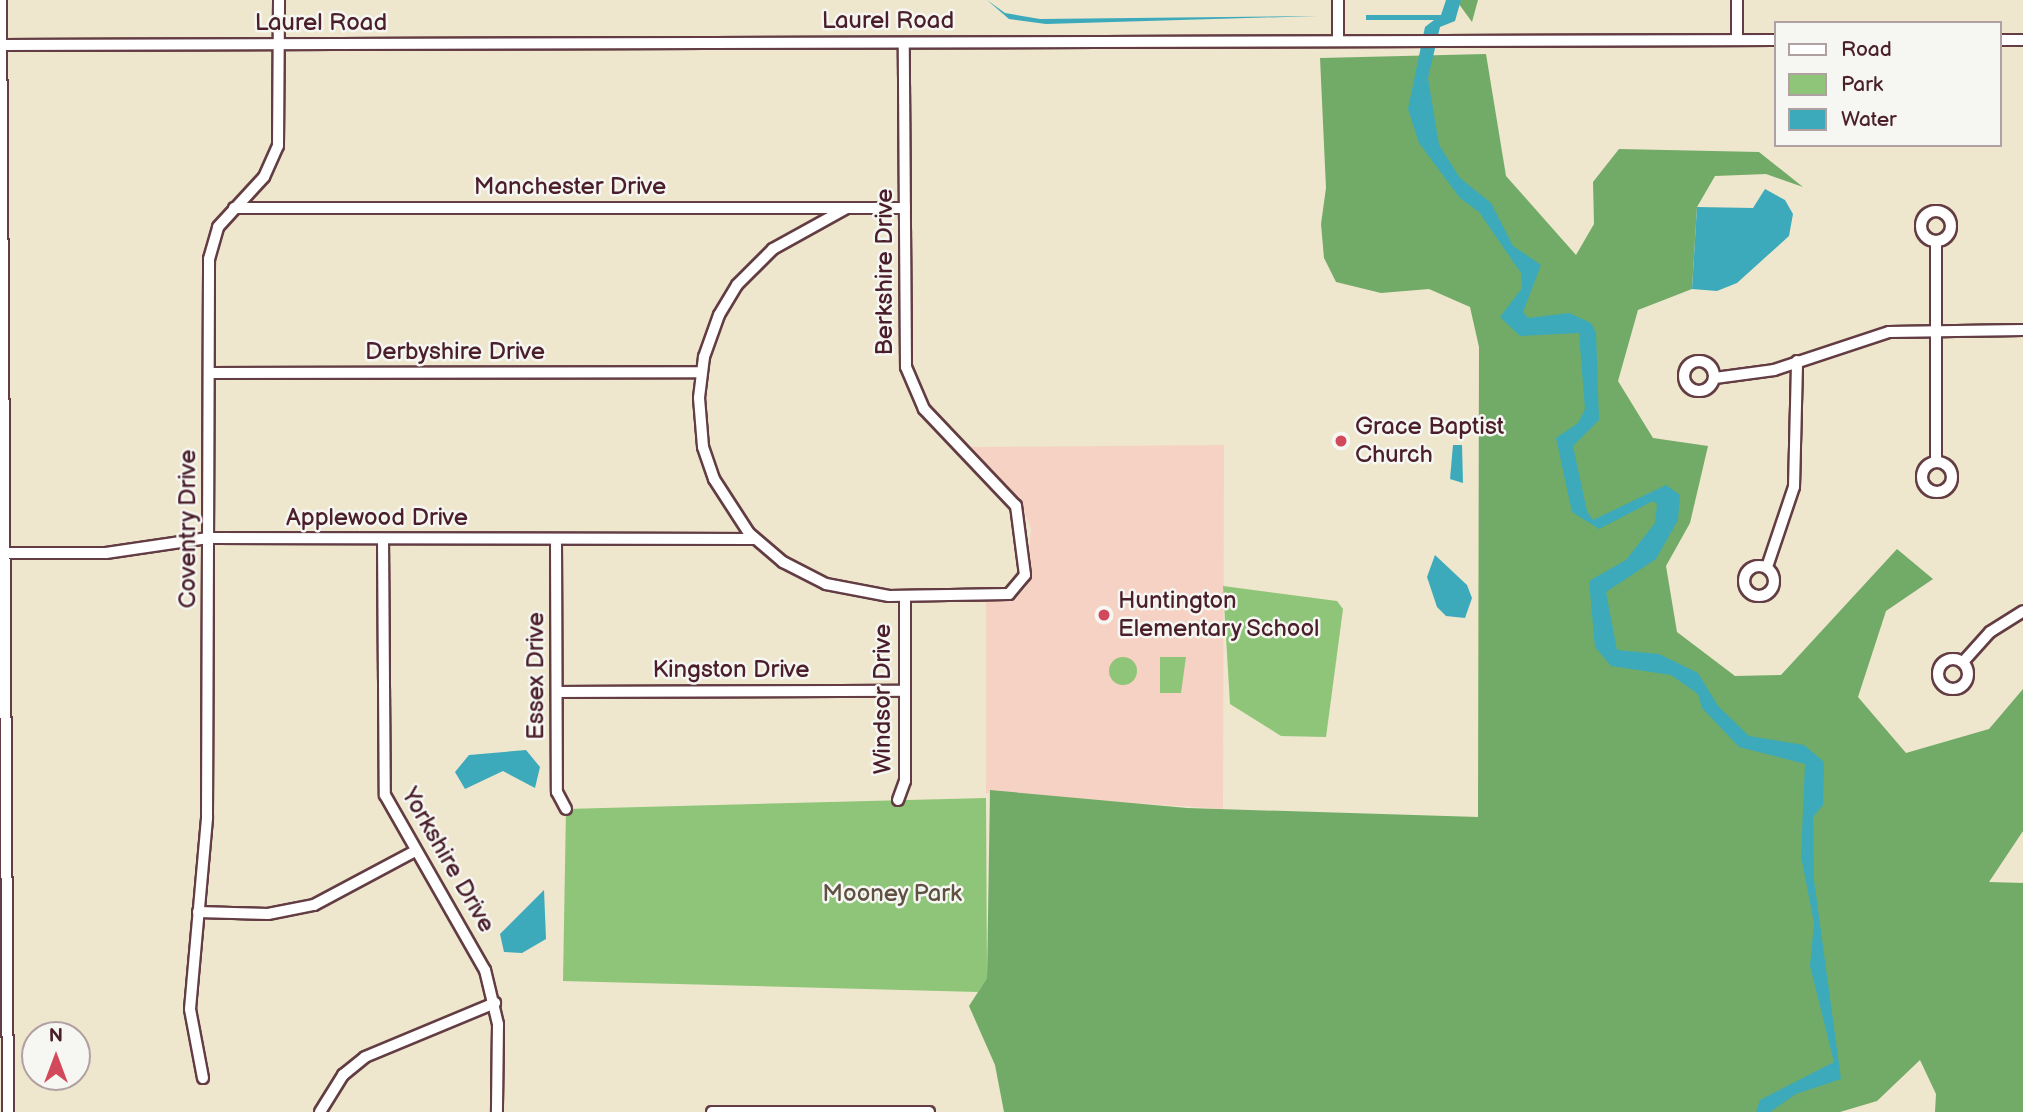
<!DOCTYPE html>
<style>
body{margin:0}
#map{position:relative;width:2023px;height:1112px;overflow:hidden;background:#eee6cd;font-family:"Balsamiq Sans",sans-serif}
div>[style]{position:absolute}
.built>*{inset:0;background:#f6d2c4}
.green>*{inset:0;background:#8ec578}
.round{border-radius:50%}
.forest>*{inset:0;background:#72aa68}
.water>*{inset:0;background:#3caabb}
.roads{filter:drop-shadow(2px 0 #633d43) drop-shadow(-2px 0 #633d43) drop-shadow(0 2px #633d43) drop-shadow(0 -2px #633d43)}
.minor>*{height:10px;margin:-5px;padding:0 5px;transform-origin:5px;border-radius:5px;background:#fff}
.minor>.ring{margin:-5px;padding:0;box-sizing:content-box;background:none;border:10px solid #fff;border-radius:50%}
.dots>*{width:19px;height:19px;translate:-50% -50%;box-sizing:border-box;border:4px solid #f6f6f2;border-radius:50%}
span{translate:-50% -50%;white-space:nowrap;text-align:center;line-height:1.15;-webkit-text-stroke:5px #f6f6f2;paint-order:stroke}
.street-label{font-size:24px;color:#4a1f2b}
.poi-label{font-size:24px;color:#4a1f2b}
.left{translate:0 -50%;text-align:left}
.park-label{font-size:24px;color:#5e5142}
.legend{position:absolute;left:1774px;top:21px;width:228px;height:126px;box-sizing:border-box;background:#f6f6f2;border:2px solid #b1a0a2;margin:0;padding:9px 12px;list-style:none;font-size:21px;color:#4a1f2b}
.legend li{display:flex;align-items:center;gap:14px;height:35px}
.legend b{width:35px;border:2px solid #b1a0a2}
.north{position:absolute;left:21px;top:1021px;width:70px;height:70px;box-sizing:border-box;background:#f6f6f2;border:2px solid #b1a0a2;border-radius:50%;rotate:0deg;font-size:19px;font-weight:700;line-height:28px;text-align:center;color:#4a1f2b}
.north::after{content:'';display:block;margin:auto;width:24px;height:32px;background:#d1495b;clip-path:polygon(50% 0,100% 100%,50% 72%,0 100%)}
</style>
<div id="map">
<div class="built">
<div style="clip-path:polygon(1224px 445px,1223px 809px,986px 793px,986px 601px,1011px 601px,1026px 588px,1031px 529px,1019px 498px,971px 447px)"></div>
</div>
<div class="green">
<div style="clip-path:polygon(1223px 586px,1337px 601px,1343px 609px,1326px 737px,1281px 736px,1230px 704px)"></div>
<div class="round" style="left:1109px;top:657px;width:28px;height:28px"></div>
<div style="clip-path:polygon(1160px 657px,1186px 657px,1181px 693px,1160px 693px)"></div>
<div style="clip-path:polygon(986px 798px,987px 978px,978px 992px,563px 981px,566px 809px)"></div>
</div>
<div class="forest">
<div style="clip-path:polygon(1456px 0,1478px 0,1472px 22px)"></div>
<div style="clip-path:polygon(1486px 54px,1506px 176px,1576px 255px,1594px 224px,1593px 182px,1619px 149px,1759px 152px,1803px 187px,1766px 174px,1715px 176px,1697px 207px,1692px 289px,1638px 310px,1618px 381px,1653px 438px,1708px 446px,1690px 523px,1666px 566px,1677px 632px,1735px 676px,1781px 675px,1897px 549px,1933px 579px,1886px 611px,1858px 697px,1906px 753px,1989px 729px,2023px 689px,2023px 831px,1989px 882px,2023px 883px,2023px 1112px,1935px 1112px,1936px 1094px,1920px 1060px,1877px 1101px,1840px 1112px,1004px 1112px,995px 1065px,969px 1006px,987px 978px,990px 790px,1187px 808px,1478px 817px,1479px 347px,1470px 307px,1429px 289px,1381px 293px,1336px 282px,1324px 258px,1321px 224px,1326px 188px,1320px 58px)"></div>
</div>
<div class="water">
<div style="clip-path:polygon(987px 0,1005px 13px,1040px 19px,1318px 16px,1046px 24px,1009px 19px)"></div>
<div style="clip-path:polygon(1446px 0,1461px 0,1455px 21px,1440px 27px,1428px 78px,1439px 145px,1460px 178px,1491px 203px,1513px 246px,1541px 265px,1523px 312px,1528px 318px,1569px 313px,1591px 323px,1596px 333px,1599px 420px,1573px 446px,1587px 511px,1593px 520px,1666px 485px,1680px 495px,1678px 520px,1656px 559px,1606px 592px,1617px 650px,1659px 654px,1698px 673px,1718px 706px,1749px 736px,1804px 745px,1824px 762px,1823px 805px,1813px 817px,1814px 880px,1841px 1079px,1796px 1094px,1770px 1112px,1756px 1112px,1760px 1100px,1834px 1062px,1810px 966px,1814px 923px,1801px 856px,1805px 764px,1739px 747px,1702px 708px,1698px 694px,1671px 675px,1611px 666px,1595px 647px,1589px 581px,1626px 560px,1655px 523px,1657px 504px,1653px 501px,1599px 529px,1572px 512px,1556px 438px,1578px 423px,1585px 409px,1579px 333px,1520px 336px,1500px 317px,1522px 288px,1521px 273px,1479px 212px,1460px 198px,1419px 143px,1408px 109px,1425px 27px,1434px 20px,1366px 20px,1366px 15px,1441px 15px)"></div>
<div style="clip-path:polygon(1765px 189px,1785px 200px,1793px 214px,1789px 236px,1737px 283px,1717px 291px,1692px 289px,1697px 207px,1753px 208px)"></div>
<div style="clip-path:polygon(1453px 445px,1462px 445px,1463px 483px,1450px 479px)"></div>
<div style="clip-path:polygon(1435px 555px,1467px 585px,1472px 598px,1465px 618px,1446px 616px,1437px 607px,1427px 577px)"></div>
<div style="clip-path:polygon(526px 750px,540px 767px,535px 788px,503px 771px,465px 789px,455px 772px,469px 755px)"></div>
<div style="clip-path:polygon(544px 890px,546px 939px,522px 953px,504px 952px,500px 934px)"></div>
</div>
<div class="roads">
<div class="minor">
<div style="left:1px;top:0;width:1112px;rotate:89.64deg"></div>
<div style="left:1338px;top:0;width:41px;rotate:90deg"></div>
<div style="left:1737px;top:0;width:40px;rotate:90deg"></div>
<div style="left:2000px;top:40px;width:23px"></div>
<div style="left:0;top:45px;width:1776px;rotate:-0.16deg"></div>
<div style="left:234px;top:208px;width:671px"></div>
<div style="left:847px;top:208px;width:85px;rotate:151deg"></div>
<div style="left:773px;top:249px;width:51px;rotate:135deg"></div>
<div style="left:737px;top:285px;width:35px;rotate:121deg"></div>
<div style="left:719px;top:315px;width:45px;rotate:109.7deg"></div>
<div style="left:704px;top:357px;width:41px;rotate:97deg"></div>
<div style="left:699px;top:398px;width:49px;rotate:85.3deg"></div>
<div style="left:703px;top:447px;width:34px;rotate:71deg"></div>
<div style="left:714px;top:479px;width:64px;rotate:57.1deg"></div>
<div style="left:749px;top:533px;width:45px;rotate:40.5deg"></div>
<div style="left:783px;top:562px;width:48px;rotate:27.1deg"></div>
<div style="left:826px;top:584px;width:64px;rotate:10.8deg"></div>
<div style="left:889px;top:596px;width:120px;rotate:-1deg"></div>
<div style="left:1009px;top:594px;width:25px;rotate:-50deg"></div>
<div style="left:1025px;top:575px;width:70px;rotate:-97.4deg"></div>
<div style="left:1016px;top:506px;width:134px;rotate:-133.5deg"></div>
<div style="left:924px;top:409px;width:46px;rotate:-113.2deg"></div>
<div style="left:906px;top:367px;width:324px;rotate:-90.4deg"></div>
<div class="ring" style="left:1921px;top:211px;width:20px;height:20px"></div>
<div class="ring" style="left:1684px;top:361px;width:20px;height:20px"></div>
<div style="left:209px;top:373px;width:492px;rotate:-0.1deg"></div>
<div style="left:1715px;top:378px;width:60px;rotate:-7.7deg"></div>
<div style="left:1774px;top:370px;width:121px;rotate:-18.3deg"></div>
<div style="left:1889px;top:332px;width:134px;rotate:-0.9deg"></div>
<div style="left:1936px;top:462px;width:221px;rotate:-90deg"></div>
<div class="ring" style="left:1922px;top:462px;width:20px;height:20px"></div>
<div style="left:383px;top:540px;width:255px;rotate:89.6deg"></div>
<div style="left:385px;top:795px;width:202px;rotate:60.3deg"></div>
<div style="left:485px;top:970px;width:56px;rotate:76.5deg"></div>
<div style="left:498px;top:1024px;width:88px;rotate:90.7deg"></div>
<div style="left:556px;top:540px;width:252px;rotate:89.8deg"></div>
<div style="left:557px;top:792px;width:19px;rotate:62deg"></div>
<div style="left:1px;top:553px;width:105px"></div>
<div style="left:106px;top:553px;width:103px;rotate:-8.4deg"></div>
<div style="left:208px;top:538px;width:547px;rotate:0.1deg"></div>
<div class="ring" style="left:1744px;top:566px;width:20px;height:20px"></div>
<div style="left:1767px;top:567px;width:84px;rotate:-71.4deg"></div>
<div style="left:1794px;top:487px;width:126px;rotate:-88.6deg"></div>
<div class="ring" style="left:1938px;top:659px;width:20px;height:20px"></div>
<div style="left:1963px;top:662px;width:40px;rotate:-48deg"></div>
<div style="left:1990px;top:632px;width:39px;rotate:-32deg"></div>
<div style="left:557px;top:692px;width:348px;rotate:-0.2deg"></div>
<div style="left:898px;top:800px;width:20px;rotate:-70deg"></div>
<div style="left:905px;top:781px;width:185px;rotate:-90deg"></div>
<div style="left:198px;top:912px;width:70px;rotate:1.6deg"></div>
<div style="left:268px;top:914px;width:47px;rotate:-11.1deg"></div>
<div style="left:314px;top:905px;width:115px;rotate:-28.1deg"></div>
<div style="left:203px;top:1078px;width:70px;rotate:-100.7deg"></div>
<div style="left:190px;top:1009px;width:193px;rotate:-84.9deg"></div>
<div style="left:207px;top:817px;width:558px;rotate:-89.79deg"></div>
<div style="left:209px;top:259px;width:33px;rotate:-74deg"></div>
<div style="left:218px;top:227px;width:68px;rotate:-47.4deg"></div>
<div style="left:264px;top:177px;width:34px;rotate:-66deg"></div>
<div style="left:278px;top:146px;width:146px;rotate:-89.6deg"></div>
<div style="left:320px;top:1112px;width:44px;rotate:-58.1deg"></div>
<div style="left:343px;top:1075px;width:28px;rotate:-39deg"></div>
<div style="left:365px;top:1057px;width:141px;rotate:-22.6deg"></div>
<div style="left:712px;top:1112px;width:217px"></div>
</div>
</div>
<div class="dots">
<div style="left:1341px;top:441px;background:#d1495b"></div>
<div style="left:1104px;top:615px;background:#d1495b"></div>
</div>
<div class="street-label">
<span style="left:888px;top:21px">Laurel Road</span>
<span style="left:321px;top:23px">Laurel Road</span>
<span style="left:570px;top:187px">Manchester Drive</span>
<span style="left:885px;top:272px;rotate:-90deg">Berkshire Drive</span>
<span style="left:455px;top:352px">Derbyshire Drive</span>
<span style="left:377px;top:518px">Applewood Drive</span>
<span style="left:188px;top:529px;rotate:-90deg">Coventry Drive</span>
<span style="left:731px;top:670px">Kingston Drive</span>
<span style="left:536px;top:676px;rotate:-90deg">Essex Drive</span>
<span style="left:883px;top:699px;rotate:-90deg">Windsor Drive</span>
<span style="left:448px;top:860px;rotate:60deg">Yorkshire Drive</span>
</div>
<div class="poi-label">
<span class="left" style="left:1355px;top:441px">Grace Baptist<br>Church</span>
<span class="left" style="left:1118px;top:615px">Huntington<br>Elementary School</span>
</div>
<div class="park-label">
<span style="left:892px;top:894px">Mooney Park</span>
</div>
<ul class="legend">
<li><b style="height:9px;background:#fff"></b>Road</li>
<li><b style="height:19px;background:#8ec578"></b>Park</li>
<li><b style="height:19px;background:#3caabb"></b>Water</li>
</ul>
<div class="north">N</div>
</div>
